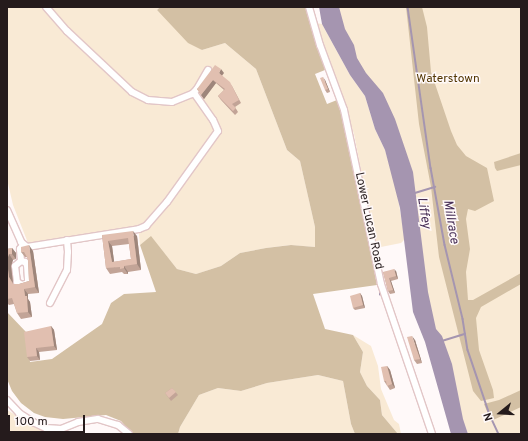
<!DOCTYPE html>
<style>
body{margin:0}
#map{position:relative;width:528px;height:441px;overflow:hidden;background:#fff9f9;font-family:Overpass,sans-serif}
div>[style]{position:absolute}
.green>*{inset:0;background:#f9ead5}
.forest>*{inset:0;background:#d3c0a4}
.water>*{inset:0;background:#a595b0}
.stream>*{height:1.5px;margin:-0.75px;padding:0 0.75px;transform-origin:0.75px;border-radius:0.75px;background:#a595b0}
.roads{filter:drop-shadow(1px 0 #e2c6c7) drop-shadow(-1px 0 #e2c6c7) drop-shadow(0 1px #e2c6c7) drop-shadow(0 -1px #e2c6c7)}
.minor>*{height:6px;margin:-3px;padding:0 3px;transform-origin:3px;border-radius:3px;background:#fff}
.wall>*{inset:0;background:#c2a497}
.shaded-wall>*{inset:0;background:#9e867b}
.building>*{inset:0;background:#e1bfb0}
span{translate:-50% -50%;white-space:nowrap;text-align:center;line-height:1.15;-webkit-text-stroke:3px #fff9f9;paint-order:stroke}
.park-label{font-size:12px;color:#523602}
.street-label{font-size:12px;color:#251b1c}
.water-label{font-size:13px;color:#452c54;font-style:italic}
.frame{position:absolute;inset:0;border:8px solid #251b1c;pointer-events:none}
.north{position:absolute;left:480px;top:393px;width:40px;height:40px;-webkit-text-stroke:3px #fff9f9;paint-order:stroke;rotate:252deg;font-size:11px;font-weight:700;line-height:16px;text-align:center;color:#251b1c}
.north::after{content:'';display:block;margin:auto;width:14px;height:18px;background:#251b1c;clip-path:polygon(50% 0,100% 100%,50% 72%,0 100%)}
.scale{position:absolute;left:8px;top:415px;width:77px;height:18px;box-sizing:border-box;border:2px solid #251b1c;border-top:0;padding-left:5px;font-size:12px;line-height:14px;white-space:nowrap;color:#251b1c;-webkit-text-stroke:3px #fff9f9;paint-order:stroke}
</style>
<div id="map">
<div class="green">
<div style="clip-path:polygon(7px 7px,160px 7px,157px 10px,202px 50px,225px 43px,256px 69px,287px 150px,300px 161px,315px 227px,315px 247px,290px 245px,266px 248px,240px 253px,221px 266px,196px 274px,177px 269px,151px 237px,140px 245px,138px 226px,28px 243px,13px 205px,7px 179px)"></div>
<div style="clip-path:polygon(331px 7px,521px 7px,521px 434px,468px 434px,435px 344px,407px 196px)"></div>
<div style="clip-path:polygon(316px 23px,322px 24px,350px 75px,365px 96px,375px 129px,385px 150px,396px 187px,404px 234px,404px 240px,401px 243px,376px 248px,354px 134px)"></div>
<div style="clip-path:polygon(353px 335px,371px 346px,378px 366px,381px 389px,394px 420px,399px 424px,401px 434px,398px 434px,382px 415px,380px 400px,367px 386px,360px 372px,363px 352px)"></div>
<div style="clip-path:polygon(318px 375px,343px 381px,351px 424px,355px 434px,178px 434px,180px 427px,199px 395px,218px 388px,241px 391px,267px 383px)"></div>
<div style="clip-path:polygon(7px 410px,36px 427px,56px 434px,13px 434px,7px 430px)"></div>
</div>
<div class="forest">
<div style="clip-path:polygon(160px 7px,307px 7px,325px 70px,315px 74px,327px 104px,337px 100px,347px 135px,377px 285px,313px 294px,325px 329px,353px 335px,363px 352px,360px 372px,367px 386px,380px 400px,382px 415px,398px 434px,355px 434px,351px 424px,343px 381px,318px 375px,267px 383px,241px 391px,218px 388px,199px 395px,180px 427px,178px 434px,132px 434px,121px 421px,106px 415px,63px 419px,45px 417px,34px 413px,21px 403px,12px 391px,7px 379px,7px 312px,26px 332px,30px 362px,52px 359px,102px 324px,111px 303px,124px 294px,156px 292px,140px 245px,151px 236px,177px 269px,196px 274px,221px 266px,240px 253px,266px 248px,291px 245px,315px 247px,315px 227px,300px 161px,287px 150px,256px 69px,225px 43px,202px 50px,188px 43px,157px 10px)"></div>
<div style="clip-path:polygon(406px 7px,422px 7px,427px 27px,431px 72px,451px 131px,457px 145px,466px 156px,487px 168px,494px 201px,475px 211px,468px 209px,466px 219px,470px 249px,466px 272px,468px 300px,473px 300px,521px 273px,521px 284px,481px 307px,476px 318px,479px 350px,493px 390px,494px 398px,481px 401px,473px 391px,439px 257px,431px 187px,419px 124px)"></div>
<div style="clip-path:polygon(521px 153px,521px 165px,497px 171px,495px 168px,494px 162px)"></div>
<div style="clip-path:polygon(521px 390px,521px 407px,491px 421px,484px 404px,499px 400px)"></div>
</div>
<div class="water">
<div style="clip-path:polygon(319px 7px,339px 7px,345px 29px,354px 45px,357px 58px,366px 73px,383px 93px,395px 119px,413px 172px,428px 292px,436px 329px,442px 336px,452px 364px,463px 419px,468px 434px,451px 434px,425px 342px,413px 312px,400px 208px,385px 150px,375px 129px,365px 96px,350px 75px,322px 24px)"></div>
</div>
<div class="stream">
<div style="left:408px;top:7px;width:163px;rotate:81.9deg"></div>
<div style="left:431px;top:168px;width:78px;rotate:79.7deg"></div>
<div style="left:445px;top:245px;width:76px;rotate:76.3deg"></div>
<div style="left:463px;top:319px;width:31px;rotate:81deg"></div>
<div style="left:468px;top:350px;width:69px;rotate:71.3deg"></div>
<div style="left:490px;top:415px;width:21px;rotate:65deg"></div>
<div style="left:415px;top:193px;width:21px;rotate:-17deg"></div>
<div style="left:380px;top:295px;width:2px;rotate:-90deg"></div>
<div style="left:442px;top:341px;width:24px;rotate:-17deg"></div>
</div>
<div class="roads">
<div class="minor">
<div style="left:46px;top:7px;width:32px;rotate:49deg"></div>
<div style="left:67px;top:31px;width:89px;rotate:43.2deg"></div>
<div style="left:132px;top:92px;width:18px;rotate:27deg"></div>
<div style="left:148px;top:100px;width:24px;rotate:5deg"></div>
<div style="left:172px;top:102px;width:22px;rotate:-22deg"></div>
<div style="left:192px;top:94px;width:7px;rotate:-45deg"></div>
<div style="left:197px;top:89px;width:22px;rotate:-60deg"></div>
<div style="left:309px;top:7px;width:40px;rotate:74deg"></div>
<div style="left:320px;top:45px;width:69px;rotate:69.7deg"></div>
<div style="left:344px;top:110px;width:178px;rotate:78deg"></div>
<div style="left:381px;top:284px;width:158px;rotate:71.2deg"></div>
<div style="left:7px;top:210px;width:35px;rotate:66deg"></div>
<div style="left:21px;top:242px;width:8px;rotate:40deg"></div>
<div style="left:27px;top:247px;width:113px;rotate:-9.1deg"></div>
<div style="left:139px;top:229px;width:8px;rotate:-23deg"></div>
<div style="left:146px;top:226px;width:32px;rotate:-49deg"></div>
<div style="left:167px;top:202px;width:87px;rotate:-54.3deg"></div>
<div style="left:218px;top:131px;width:12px;rotate:-114deg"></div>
<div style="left:213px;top:120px;width:33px;rotate:-125deg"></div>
<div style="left:21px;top:261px;width:4px;rotate:14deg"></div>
<div style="left:25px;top:262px;width:4px;rotate:56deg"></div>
<div style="left:27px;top:265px;width:14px;rotate:86deg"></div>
<div style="left:28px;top:279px;width:4px;rotate:90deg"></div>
<div style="left:28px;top:283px;width:6px;rotate:162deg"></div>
<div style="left:22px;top:285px;width:6px;rotate:-149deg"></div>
<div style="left:17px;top:282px;width:16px;rotate:-97deg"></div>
<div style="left:15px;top:266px;width:8px;rotate:-40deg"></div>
<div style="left:21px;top:261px;width:12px;rotate:-95deg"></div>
<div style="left:20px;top:249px;width:5px;rotate:-53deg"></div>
<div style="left:50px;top:303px;width:37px;rotate:-63deg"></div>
<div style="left:67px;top:270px;width:18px;rotate:-87deg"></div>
<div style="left:68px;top:252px;width:12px;rotate:-95deg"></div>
<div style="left:7px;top:400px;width:18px;rotate:47deg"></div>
<div style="left:19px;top:413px;width:17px;rotate:33deg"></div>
<div style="left:33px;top:422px;width:14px;rotate:25deg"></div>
<div style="left:46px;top:428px;width:15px;rotate:4deg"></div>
<div style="left:61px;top:429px;width:18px;rotate:-22deg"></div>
<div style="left:78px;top:422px;width:20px;rotate:-9deg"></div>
<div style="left:98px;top:419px;width:21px;rotate:17deg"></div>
<div style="left:118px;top:425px;width:14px;rotate:39deg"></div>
</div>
</div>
<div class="wall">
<div style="clip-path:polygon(224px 73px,222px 76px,232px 86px,241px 103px,235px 107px,238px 112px,235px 115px,221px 100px,218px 96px,224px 90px,216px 83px,204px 99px,197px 89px)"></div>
<div style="clip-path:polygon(325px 80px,330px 92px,327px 93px,325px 90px)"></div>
<div style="clip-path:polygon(evenodd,102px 235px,137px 236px,141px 270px,128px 272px,128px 274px,124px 274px,122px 272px,110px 274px,106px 268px,102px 235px,129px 244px,131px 259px,114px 262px,112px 246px,129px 244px)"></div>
<div style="clip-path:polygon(12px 248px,16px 253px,16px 259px,13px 260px,11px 266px,13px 283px,13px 284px,19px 284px,29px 281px,28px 259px,27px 257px,25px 257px,21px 252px,33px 251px,39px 293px,28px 294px,28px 299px,30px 302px,32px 317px,21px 319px,17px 313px,14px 304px,9px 305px,7px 303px,7px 280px,8px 279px,7px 249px)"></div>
<div style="clip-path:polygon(396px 271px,398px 279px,391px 281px,395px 293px,390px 294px,388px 291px,383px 272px)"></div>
<div style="clip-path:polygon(360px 293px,362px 296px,365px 308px,355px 310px,353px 308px)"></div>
<div style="clip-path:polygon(51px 326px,54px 330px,57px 350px,39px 352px,40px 360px,30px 361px,27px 357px)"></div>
<div style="clip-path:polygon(415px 340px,422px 363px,417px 364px,414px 360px)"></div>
<div style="clip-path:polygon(387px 366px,390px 370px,395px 388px,390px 390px,384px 381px)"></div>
<div style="clip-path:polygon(172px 388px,178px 395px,171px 401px,165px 393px)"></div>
</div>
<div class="shaded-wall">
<div style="clip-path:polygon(221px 69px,224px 73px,221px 76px,219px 73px)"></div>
<div style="clip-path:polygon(323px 77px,325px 80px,330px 92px,328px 89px)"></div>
<div style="clip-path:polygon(213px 80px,216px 83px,204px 99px,201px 95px)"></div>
<div style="clip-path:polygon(133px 231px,137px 236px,141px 270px,137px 264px)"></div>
<div style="clip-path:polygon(108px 241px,112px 246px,115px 268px,112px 262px)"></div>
<div style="clip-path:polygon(29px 245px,33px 251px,39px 293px,35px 287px)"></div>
<div style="clip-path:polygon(12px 248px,16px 253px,16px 259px,12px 254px)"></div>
<div style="clip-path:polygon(9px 254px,13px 260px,11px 266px,13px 283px,9px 277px,7px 260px)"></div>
<div style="clip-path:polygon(124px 266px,128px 272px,128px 274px,124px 268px)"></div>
<div style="clip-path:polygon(394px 269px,396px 271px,398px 279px,396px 276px)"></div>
<div style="clip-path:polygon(389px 278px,391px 281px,395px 293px,393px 290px)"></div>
<div style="clip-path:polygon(24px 289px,28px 294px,28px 299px,30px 302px,32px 317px,28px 312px)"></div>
<div style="clip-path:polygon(360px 293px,362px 296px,365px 308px,363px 305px)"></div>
<div style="clip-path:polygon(51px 326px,54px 330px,57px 350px,54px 346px)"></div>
<div style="clip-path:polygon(412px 336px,415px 340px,422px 363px,420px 359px)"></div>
<div style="clip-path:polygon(36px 348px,39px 352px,40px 360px,37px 356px)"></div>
<div style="clip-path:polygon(387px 366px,390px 370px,395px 388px,392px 384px)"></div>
</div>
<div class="building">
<div style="clip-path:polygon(215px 65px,221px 69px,219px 73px,230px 82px,239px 100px,232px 104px,236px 108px,233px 111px,218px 96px,225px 89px,213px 80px,201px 95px,197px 89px)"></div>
<div style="clip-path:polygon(323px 77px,328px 89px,325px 90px,320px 78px)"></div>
<div style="clip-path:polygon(evenodd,133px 231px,137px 264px,124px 266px,124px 268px,120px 269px,120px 267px,106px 268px,102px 235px,133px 231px,128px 238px,131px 259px,112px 262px,108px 241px,128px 238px)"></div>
<div style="clip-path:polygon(29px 245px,35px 287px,24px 289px,25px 296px,27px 296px,28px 312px,17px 313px,12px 298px,7px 299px,7px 280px,8px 279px,7px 273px,7px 263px,9px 277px,13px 284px,19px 284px,29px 281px,28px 259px,24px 252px,21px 252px,21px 247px)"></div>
<div style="clip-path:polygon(12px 248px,12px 254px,9px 254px,7px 260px,7px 249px)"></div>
<div style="clip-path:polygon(394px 269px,396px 276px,389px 278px,393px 290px,388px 291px,383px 272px)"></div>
<div style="clip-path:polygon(360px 293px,363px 305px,353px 308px,350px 296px)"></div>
<div style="clip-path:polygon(51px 326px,54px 346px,36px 348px,37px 356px,27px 357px,24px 332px)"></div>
<div style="clip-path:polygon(412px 336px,420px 359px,414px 360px,407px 337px)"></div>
<div style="clip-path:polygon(387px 366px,392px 384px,387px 386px,386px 381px,384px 381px,381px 367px)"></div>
<div style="clip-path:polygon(172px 388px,176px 392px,169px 398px,165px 393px)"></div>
</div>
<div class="park-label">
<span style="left:448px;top:80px">Waterstown</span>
</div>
<div class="street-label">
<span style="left:368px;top:221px;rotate:78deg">Lower Lucan Road</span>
</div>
<div class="water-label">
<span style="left:423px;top:213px;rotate:81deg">Liffey</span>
<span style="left:450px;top:222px;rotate:81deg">Millrace</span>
</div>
<div class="frame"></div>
<div class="north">N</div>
<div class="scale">100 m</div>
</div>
